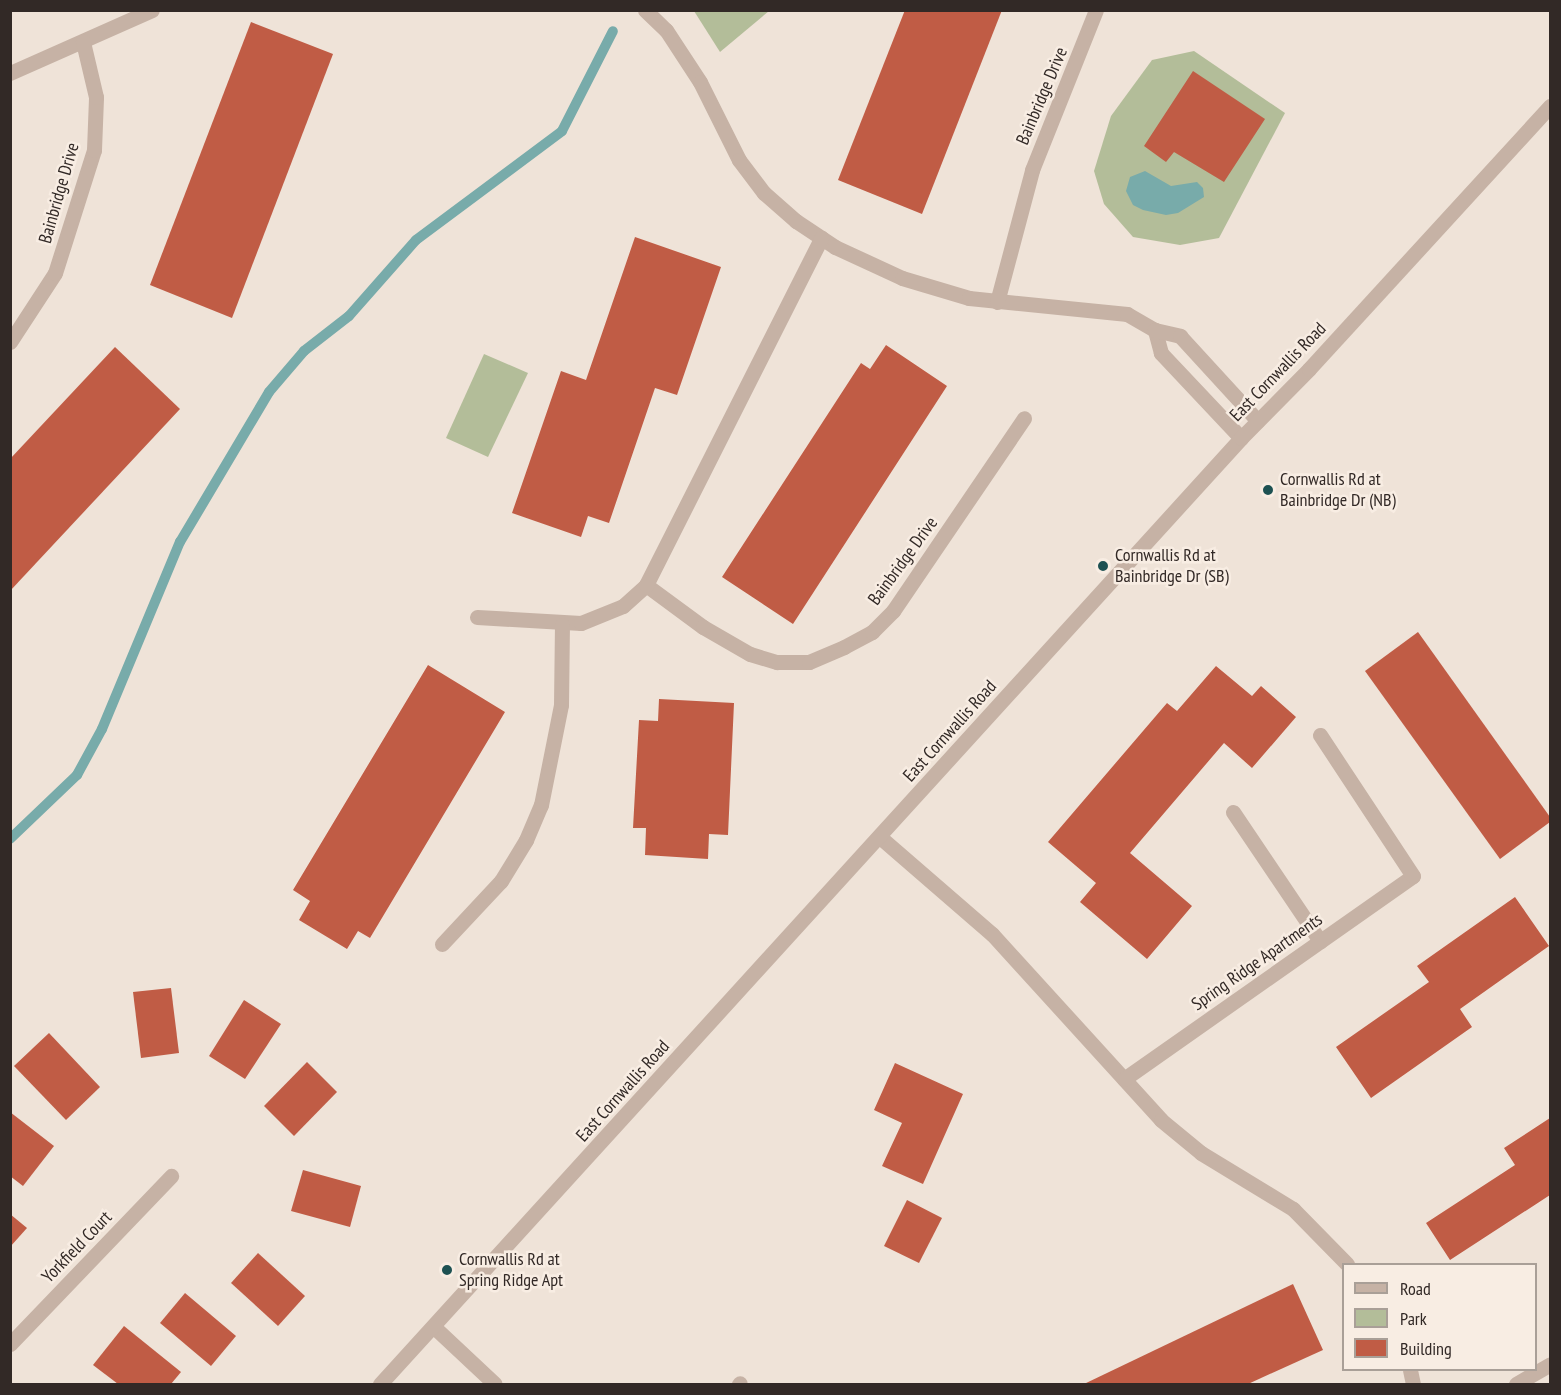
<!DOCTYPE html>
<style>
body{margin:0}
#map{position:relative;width:1561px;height:1395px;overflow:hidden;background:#efe3d8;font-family:"PT Sans Narrow",sans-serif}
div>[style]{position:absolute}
.green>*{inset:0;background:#b3bd99}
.water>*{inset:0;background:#78abaa}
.stream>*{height:10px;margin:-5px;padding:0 5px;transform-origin:5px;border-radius:5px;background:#78abaa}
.building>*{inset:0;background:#c05c45}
.minor>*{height:15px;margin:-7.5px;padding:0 7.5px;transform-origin:7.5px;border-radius:7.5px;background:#c6b2a5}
.dots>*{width:16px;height:16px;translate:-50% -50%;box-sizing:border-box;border:3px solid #f8ede3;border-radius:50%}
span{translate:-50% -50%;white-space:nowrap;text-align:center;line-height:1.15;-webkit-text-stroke:5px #f8ede3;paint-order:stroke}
.street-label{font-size:18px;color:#322926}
.poi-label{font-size:18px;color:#322926}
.left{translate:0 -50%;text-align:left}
.frame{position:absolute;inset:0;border:12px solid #322926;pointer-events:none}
.legend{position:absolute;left:1342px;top:1263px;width:195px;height:108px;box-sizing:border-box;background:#f8ede3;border:2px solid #a99f97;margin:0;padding:8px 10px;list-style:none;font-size:18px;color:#322926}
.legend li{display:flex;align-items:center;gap:12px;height:30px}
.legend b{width:30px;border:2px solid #a99f97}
</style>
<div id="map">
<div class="green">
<div style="clip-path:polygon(694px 11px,769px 11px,720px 52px)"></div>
<div style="clip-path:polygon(1194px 51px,1285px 113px,1219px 238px,1180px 245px,1133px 237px,1104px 204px,1094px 171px,1111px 116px,1152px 60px)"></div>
<div style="clip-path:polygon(484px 354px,528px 373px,488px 457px,446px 438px)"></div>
</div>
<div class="water">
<div style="clip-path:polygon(1145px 171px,1171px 186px,1197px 182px,1203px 188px,1204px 197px,1178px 213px,1166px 215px,1143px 210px,1133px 205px,1126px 191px,1130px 177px)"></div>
</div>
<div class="stream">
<div style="left:10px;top:839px;width:93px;rotate:-43.7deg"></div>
<div style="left:77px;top:775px;width:52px;rotate:-61.5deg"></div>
<div style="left:102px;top:729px;width:203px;rotate:-67.4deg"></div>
<div style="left:180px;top:542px;width:174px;rotate:-59.3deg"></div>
<div style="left:269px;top:392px;width:54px;rotate:-49.5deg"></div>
<div style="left:304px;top:351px;width:57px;rotate:-37.9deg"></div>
<div style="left:349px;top:316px;width:101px;rotate:-48.6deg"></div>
<div style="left:416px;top:240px;width:182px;rotate:-36.7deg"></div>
<div style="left:562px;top:131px;width:112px;rotate:-63deg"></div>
</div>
<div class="building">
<div style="clip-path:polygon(905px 10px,1002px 10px,922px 214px,838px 180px)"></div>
<div style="clip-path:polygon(251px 22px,333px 54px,232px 318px,150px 285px)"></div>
<div style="clip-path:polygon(1193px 71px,1265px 119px,1224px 182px,1174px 152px,1166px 162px,1144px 146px)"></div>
<div style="clip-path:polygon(635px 237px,721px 267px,677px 395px,655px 388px,609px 523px,588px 516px,581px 537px,512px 513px,561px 371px,586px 380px)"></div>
<div style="clip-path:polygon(886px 345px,947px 386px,793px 624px,722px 577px,861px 363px,870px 369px)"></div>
<div style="clip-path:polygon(115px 347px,180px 409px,10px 591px,10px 459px)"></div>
<div style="clip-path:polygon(1418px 632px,1550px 817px,1550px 822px,1500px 859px,1365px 671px)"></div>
<div style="clip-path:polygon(428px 665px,505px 712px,370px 938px,358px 931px,347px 949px,299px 920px,310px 901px,293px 890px)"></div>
<div style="clip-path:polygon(1216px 666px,1252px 696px,1261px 686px,1296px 717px,1252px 768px,1224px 743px,1130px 853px,1192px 906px,1147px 959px,1080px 902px,1096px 883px,1048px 842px,1167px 703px,1177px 711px)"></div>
<div style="clip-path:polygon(659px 699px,734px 703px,728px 835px,709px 834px,708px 859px,645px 855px,646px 828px,633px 828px,639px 720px,658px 721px)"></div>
<div style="clip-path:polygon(1515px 897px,1549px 946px,1460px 1009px,1472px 1027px,1371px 1098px,1336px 1047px,1429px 982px,1417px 966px)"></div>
<div style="clip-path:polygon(171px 988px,179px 1053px,141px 1058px,133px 992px)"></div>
<div style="clip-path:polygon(244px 1000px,281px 1024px,245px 1079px,209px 1056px)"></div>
<div style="clip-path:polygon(49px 1033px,100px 1087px,66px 1120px,14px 1066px)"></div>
<div style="clip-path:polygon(307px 1062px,337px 1092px,294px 1136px,264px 1106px)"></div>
<div style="clip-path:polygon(895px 1063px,963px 1094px,923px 1184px,882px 1166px,902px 1123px,874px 1110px)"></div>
<div style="clip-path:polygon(10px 1112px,54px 1146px,23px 1186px,10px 1176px)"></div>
<div style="clip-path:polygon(1550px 1118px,1550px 1195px,1450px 1260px,1426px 1223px,1515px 1165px,1504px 1148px)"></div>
<div style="clip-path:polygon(303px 1170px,361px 1186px,350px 1227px,291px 1211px)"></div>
<div style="clip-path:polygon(907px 1200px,942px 1218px,919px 1263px,884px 1246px)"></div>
<div style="clip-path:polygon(10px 1214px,27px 1228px,10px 1247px)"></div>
<div style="clip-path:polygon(258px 1253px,305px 1296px,278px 1326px,231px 1283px)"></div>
<div style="clip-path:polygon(1293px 1284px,1323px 1350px,1248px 1384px,1084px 1384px)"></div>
<div style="clip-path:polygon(185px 1293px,236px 1336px,211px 1366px,160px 1323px)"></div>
<div style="clip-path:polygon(124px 1326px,181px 1372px,171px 1384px,118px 1384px,93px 1365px)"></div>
</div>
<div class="minor">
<div style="left:645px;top:10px;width:29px;rotate:44deg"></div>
<div style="left:666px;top:30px;width:62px;rotate:56.8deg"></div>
<div style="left:700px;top:82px;width:87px;rotate:63.4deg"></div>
<div style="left:739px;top:160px;width:41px;rotate:52.9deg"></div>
<div style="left:764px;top:193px;width:43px;rotate:41.2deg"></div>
<div style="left:796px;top:221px;width:47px;rotate:33.7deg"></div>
<div style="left:835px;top:247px;width:74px;rotate:24.8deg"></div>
<div style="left:902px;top:278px;width:70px;rotate:16.6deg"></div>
<div style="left:969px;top:298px;width:159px;rotate:5.8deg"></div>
<div style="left:1127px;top:314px;width:32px;rotate:30deg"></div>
<div style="left:10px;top:73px;width:155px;rotate:-23.9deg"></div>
<div style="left:997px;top:302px;width:137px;rotate:-75.1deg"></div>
<div style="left:1032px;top:170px;width:172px;rotate:-68.2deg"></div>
<div style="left:10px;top:342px;width:82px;rotate:-56.9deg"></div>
<div style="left:55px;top:273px;width:129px;rotate:-72.4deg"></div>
<div style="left:94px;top:150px;width:53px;rotate:-87.8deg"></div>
<div style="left:96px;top:97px;width:57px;rotate:-103.3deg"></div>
<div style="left:1241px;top:438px;width:117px;rotate:-133.3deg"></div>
<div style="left:1161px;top:353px;width:24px;rotate:-105deg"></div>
<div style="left:1155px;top:330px;width:26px;rotate:13deg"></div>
<div style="left:1180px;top:336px;width:115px;rotate:47.5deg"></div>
<div style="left:646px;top:585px;width:71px;rotate:36.4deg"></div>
<div style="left:703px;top:627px;width:54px;rotate:29.9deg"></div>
<div style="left:750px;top:654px;width:28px;rotate:17deg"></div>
<div style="left:777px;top:662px;width:32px"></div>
<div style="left:809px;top:662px;width:38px;rotate:-23deg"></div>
<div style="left:844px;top:647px;width:32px;rotate:-28deg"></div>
<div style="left:872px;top:632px;width:30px;rotate:-45deg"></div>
<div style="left:893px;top:611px;width:233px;rotate:-55.8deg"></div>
<div style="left:477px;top:617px;width:104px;rotate:3.3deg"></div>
<div style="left:581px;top:623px;width:45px;rotate:-22deg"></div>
<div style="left:623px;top:606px;width:31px;rotate:-42deg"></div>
<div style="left:646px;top:585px;width:389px;rotate:-63.2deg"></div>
<div style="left:1233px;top:812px;width:156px;rotate:56deg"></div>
<div style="left:881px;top:838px;width:147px;rotate:40.9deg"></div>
<div style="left:992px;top:934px;width:251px;rotate:47.7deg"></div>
<div style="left:1161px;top:1120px;width:52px;rotate:39.5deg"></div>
<div style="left:1201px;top:1153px;width:108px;rotate:31.3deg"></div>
<div style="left:1293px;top:1209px;width:77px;rotate:45.5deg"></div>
<div style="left:442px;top:944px;width:86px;rotate:-46.9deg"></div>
<div style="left:501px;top:881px;width:48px;rotate:-58.6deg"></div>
<div style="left:526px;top:840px;width:38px;rotate:-67deg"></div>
<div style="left:541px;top:805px;width:102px;rotate:-78.7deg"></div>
<div style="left:561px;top:705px;width:80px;rotate:-89.3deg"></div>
<div style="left:1124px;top:1079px;width:353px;rotate:-35.1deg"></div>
<div style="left:1413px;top:876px;width:169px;rotate:-123.4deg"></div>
<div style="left:434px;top:1327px;width:83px;rotate:43.1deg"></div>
<div style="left:10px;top:1344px;width:233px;rotate:-46.2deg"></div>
<div style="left:1410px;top:1370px;width:14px;rotate:78deg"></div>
<div style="left:380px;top:1384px;width:1279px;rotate:-47.69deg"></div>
<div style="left:1241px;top:438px;width:97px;rotate:-45.4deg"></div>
<div style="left:1309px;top:369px;width:357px;rotate:-47.5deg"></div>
<div style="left:739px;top:1384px;width:1px;rotate:-45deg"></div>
<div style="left:1516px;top:1384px;width:39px;rotate:-30deg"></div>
</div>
<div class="dots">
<div style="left:1268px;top:490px;background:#1d5152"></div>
<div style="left:1103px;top:566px;background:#1d5152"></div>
<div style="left:447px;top:1270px;background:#1d5152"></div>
</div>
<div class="street-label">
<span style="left:1042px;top:96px;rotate:-67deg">Bainbridge Drive</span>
<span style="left:59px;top:193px;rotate:-74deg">Bainbridge Drive</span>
<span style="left:1278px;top:372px;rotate:-46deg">East Cornwallis Road</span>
<span style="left:903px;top:561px;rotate:-54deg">Bainbridge Drive</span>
<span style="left:950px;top:731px;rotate:-48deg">East Cornwallis Road</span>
<span style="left:1257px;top:962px;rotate:-35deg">Spring Ridge Apartments</span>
<span style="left:623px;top:1091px;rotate:-48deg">East Cornwallis Road</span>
<span style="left:77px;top:1247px;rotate:-46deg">Yorkfield Court</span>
</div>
<div class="poi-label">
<span class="left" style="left:1280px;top:490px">Cornwallis Rd at<br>Bainbridge Dr (NB)</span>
<span class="left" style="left:1115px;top:566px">Cornwallis Rd at<br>Bainbridge Dr (SB)</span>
<span class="left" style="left:459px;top:1270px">Cornwallis Rd at<br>Spring Ridge Apt</span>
</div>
<div class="frame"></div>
<ul class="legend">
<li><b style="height:8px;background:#c6b2a5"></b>Road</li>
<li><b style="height:16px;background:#b3bd99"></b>Park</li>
<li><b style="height:16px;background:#c05c45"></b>Building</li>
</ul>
</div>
